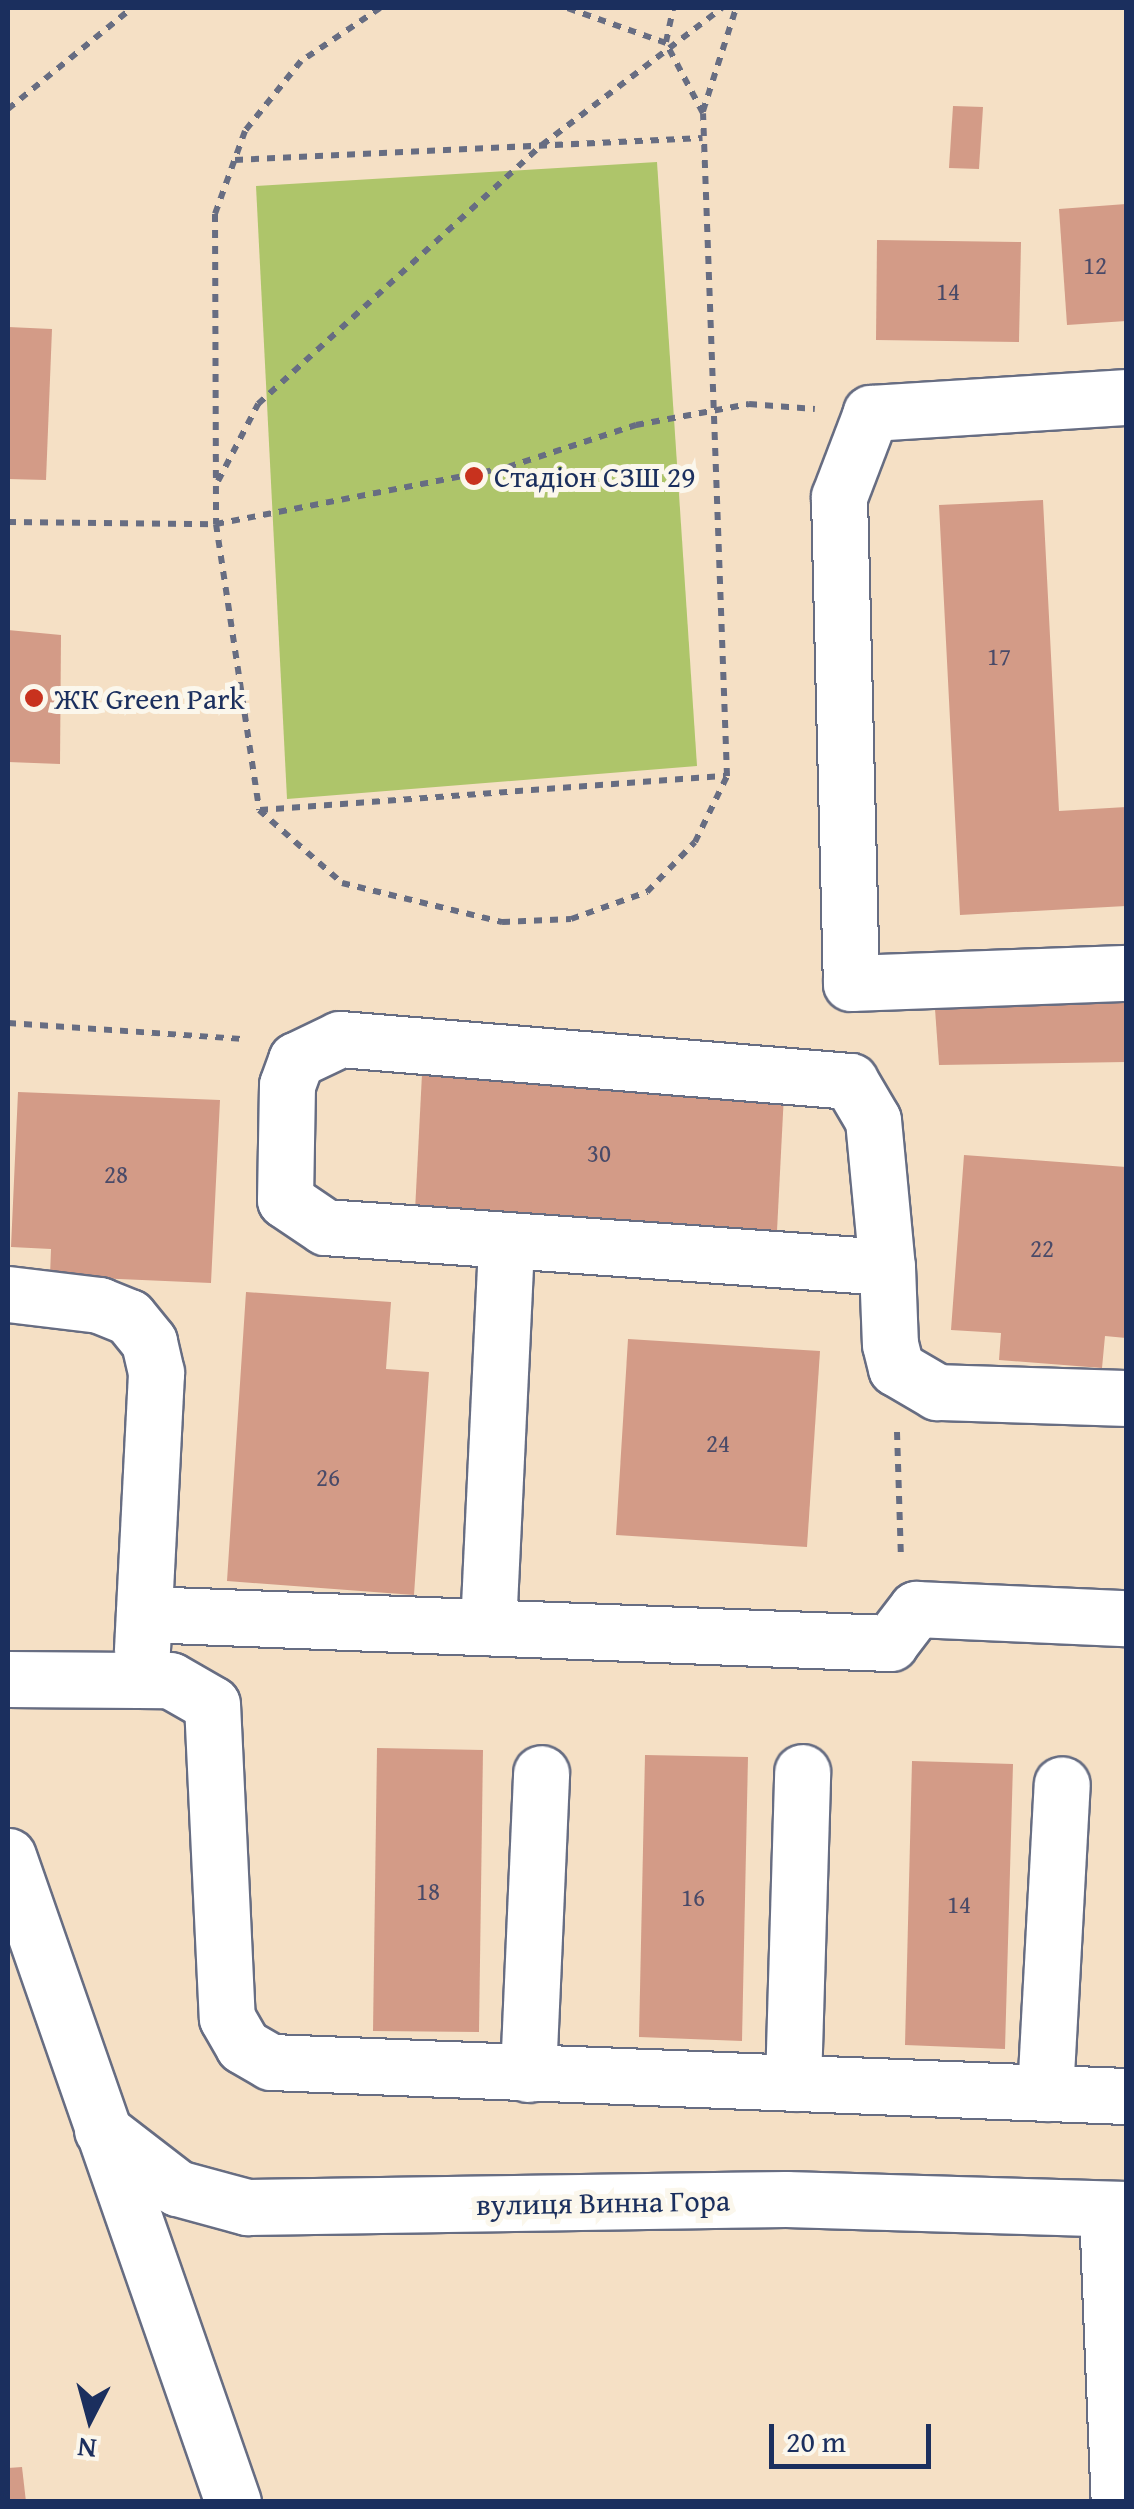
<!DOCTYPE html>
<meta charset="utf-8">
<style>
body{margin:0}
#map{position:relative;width:1134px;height:2509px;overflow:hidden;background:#f5e0c5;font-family:"Gentium Book Plus",serif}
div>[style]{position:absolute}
.green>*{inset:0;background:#aec56a}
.building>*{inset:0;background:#d39b87}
.path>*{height:6px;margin-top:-3px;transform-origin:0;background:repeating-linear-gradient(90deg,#676d82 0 8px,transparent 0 16px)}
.roads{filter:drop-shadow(2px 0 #676d82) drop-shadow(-2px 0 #676d82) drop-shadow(0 2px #676d82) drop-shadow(0 -2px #676d82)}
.minor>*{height:55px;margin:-27.5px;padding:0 27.5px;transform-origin:27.5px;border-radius:27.5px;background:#fff}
.dots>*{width:28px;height:28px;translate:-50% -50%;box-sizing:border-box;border:5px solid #fbf7ec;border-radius:50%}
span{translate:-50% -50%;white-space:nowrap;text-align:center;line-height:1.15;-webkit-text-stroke:10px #fbf7ec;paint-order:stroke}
.number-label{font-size:25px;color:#494a68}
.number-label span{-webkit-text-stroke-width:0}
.poi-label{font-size:30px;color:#1b2f5e}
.left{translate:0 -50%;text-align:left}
.street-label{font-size:30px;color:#1b2f5e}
.frame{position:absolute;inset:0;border:10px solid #1b2f5e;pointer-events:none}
.north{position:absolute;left:40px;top:2369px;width:100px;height:100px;-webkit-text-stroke:8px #fbf7ec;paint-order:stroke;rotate:186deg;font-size:28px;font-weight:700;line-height:40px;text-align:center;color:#1b2f5e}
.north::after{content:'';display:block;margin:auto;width:35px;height:45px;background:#1b2f5e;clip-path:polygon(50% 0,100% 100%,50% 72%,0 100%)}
.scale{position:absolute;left:769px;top:2424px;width:162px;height:45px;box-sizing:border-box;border:5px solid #1b2f5e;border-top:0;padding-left:12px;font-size:30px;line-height:35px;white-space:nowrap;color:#1b2f5e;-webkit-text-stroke:8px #fbf7ec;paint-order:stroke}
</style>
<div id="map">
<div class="green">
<div style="clip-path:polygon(657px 162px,697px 766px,287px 799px,256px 186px)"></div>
</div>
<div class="building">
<div style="clip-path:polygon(953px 106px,983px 107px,979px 169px,949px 168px)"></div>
<div style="clip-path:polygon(1126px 204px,1126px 321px,1067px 325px,1059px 209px)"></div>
<div style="clip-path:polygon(877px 240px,1021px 242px,1019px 342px,876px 340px)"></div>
<div style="clip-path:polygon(8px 327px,52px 329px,46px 480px,8px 479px)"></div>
<div style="clip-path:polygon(1043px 500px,1059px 811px,1126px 807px,1126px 906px,960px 915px,939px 505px)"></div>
<div style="clip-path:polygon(8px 630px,61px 635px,60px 764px,8px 762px)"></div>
<div style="clip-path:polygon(1126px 990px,1126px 1062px,939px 1065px,934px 995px)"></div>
<div style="clip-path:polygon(422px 1074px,784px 1094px,777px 1231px,415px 1211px)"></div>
<div style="clip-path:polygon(18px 1092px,220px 1100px,211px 1283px,50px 1276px,51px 1249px,11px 1247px)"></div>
<div style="clip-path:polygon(964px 1155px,1126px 1167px,1126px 1338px,1105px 1336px,1102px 1368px,999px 1360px,1001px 1333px,951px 1330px)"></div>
<div style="clip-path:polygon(246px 1292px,391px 1302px,386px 1369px,429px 1372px,414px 1595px,227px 1581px)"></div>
<div style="clip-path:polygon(628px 1339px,820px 1351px,807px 1547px,616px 1535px)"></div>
<div style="clip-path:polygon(377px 1748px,483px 1750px,479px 2032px,373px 2031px)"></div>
<div style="clip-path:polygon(645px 1755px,748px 1757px,742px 2041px,639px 2037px)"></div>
<div style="clip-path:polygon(912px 1761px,1013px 1764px,1005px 2049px,905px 2045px)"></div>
<div style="clip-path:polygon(22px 2467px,26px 2502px,8px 2502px,8px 2468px)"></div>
</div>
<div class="path">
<div style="left:380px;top:8px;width:95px;rotate:146.1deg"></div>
<div style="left:301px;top:61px;width:90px;rotate:128.7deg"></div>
<div style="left:245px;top:131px;width:88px;rotate:109.9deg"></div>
<div style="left:215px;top:214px;width:310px;rotate:89.8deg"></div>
<div style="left:216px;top:524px;width:289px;rotate:81.4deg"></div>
<div style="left:259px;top:810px;width:111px;rotate:41.3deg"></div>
<div style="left:342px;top:883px;width:165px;rotate:13.7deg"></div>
<div style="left:502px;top:922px;width:69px;rotate:-2.5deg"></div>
<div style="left:571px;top:919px;width:81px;rotate:-19.6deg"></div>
<div style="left:647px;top:892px;width:69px;rotate:-46.2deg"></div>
<div style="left:695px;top:842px;width:73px;rotate:-64.1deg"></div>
<div style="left:727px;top:776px;width:663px;rotate:-92.07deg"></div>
<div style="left:703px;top:113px;width:79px;rotate:-117.9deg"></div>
<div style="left:666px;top:43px;width:105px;rotate:-160.5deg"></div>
<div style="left:666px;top:42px;width:35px;rotate:-78deg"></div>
<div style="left:8px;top:109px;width:160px;rotate:-39.2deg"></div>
<div style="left:703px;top:111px;width:108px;rotate:-72.2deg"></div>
<div style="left:235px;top:160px;width:468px;rotate:-2.7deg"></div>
<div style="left:218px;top:481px;width:87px;rotate:-62.5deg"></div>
<div style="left:258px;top:404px;width:384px;rotate:-42.4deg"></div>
<div style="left:542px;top:145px;width:226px;rotate:-37.3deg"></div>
<div style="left:8px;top:522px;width:208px;rotate:0.6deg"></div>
<div style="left:216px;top:524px;width:298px;rotate:-11deg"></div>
<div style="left:508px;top:467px;width:135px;rotate:-18.2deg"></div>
<div style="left:636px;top:425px;width:115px;rotate:-10.5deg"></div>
<div style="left:749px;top:404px;width:66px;rotate:4.3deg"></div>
<div style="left:260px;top:810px;width:467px;rotate:-4.2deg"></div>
<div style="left:8px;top:1023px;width:237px;rotate:3.9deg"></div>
<div style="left:897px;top:1432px;width:127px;rotate:88.2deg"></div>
</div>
<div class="roads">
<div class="minor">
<div style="left:1126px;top:397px;width:256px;rotate:176.4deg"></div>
<div style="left:871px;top:413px;width:90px;rotate:110.9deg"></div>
<div style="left:839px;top:497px;width:486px;rotate:88.6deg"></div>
<div style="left:851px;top:983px;width:275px;rotate:-2.1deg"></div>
<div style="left:887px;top:1267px;width:563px;rotate:-175.93deg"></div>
<div style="left:325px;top:1227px;width:48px;rotate:-146deg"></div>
<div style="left:285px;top:1200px;width:115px;rotate:-89deg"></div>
<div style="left:287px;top:1085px;width:27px;rotate:-70deg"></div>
<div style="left:296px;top:1060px;width:49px;rotate:-25.5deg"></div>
<div style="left:340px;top:1039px;width:512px;rotate:4.71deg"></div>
<div style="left:850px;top:1081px;width:45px;rotate:59.5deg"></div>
<div style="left:873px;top:1120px;width:148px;rotate:84.6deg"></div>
<div style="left:887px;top:1267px;width:77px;rotate:87.8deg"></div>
<div style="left:890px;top:1344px;width:25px;rotate:76deg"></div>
<div style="left:896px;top:1368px;width:48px;rotate:30.3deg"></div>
<div style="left:937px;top:1392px;width:189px;rotate:1.8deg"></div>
<div style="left:8px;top:1294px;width:92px;rotate:6.9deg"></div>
<div style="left:99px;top:1305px;width:32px;rotate:22deg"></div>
<div style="left:129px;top:1317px;width:32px;rotate:51deg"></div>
<div style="left:149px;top:1342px;width:32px;rotate:77deg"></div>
<div style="left:156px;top:1373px;width:278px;rotate:92.9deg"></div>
<div style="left:144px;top:1614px;width:747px;rotate:2.23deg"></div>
<div style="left:890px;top:1643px;width:43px;rotate:-52.6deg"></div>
<div style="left:916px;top:1609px;width:210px;rotate:2.5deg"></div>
<div style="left:488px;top:1627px;width:387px;rotate:-87.3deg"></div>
<div style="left:8px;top:1679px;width:162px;rotate:0.4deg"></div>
<div style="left:170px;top:1680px;width:48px;rotate:29.7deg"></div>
<div style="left:212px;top:1704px;width:314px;rotate:87.3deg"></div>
<div style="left:227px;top:2018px;width:32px;rotate:60deg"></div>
<div style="left:243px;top:2046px;width:32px;rotate:30deg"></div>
<div style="left:271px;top:2062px;width:856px;rotate:2.28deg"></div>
<div style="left:8px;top:1856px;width:684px;rotate:70.8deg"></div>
<div style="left:528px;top:2074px;width:301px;rotate:-87.5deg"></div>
<div style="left:793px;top:2083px;width:311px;rotate:-88.3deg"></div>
<div style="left:1045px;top:2093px;width:309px;rotate:-86.9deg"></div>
<div style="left:102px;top:2130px;width:95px;rotate:37.7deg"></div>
<div style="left:177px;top:2188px;width:73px;rotate:15.2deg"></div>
<div style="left:247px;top:2207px;width:539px;rotate:-0.85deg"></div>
<div style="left:786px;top:2199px;width:340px;rotate:1.7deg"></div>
<div style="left:1107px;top:2209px;width:293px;rotate:87.7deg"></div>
</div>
</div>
<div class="dots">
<div style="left:474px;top:476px;background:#c8321e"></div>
<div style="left:34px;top:698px;background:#c8321e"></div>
</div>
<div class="number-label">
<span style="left:1095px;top:265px">12</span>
<span style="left:948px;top:291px">14</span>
<span style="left:999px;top:656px">17</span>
<span style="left:599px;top:1153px">30</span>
<span style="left:116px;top:1174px">28</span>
<span style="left:1042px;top:1248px">22</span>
<span style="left:718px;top:1443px">24</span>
<span style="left:328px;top:1477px">26</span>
<span style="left:428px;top:1891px">18</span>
<span style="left:693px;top:1897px">16</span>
<span style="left:959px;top:1904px">14</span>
</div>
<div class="poi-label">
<span class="left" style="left:494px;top:476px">Стадіон СЗШ 29</span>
<span class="left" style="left:54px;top:698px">ЖК Green Park</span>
</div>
<div class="street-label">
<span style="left:603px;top:2202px;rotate:-1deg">вулиця Винна Гора</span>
</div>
<div class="frame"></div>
<div class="north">N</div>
<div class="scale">20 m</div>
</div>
